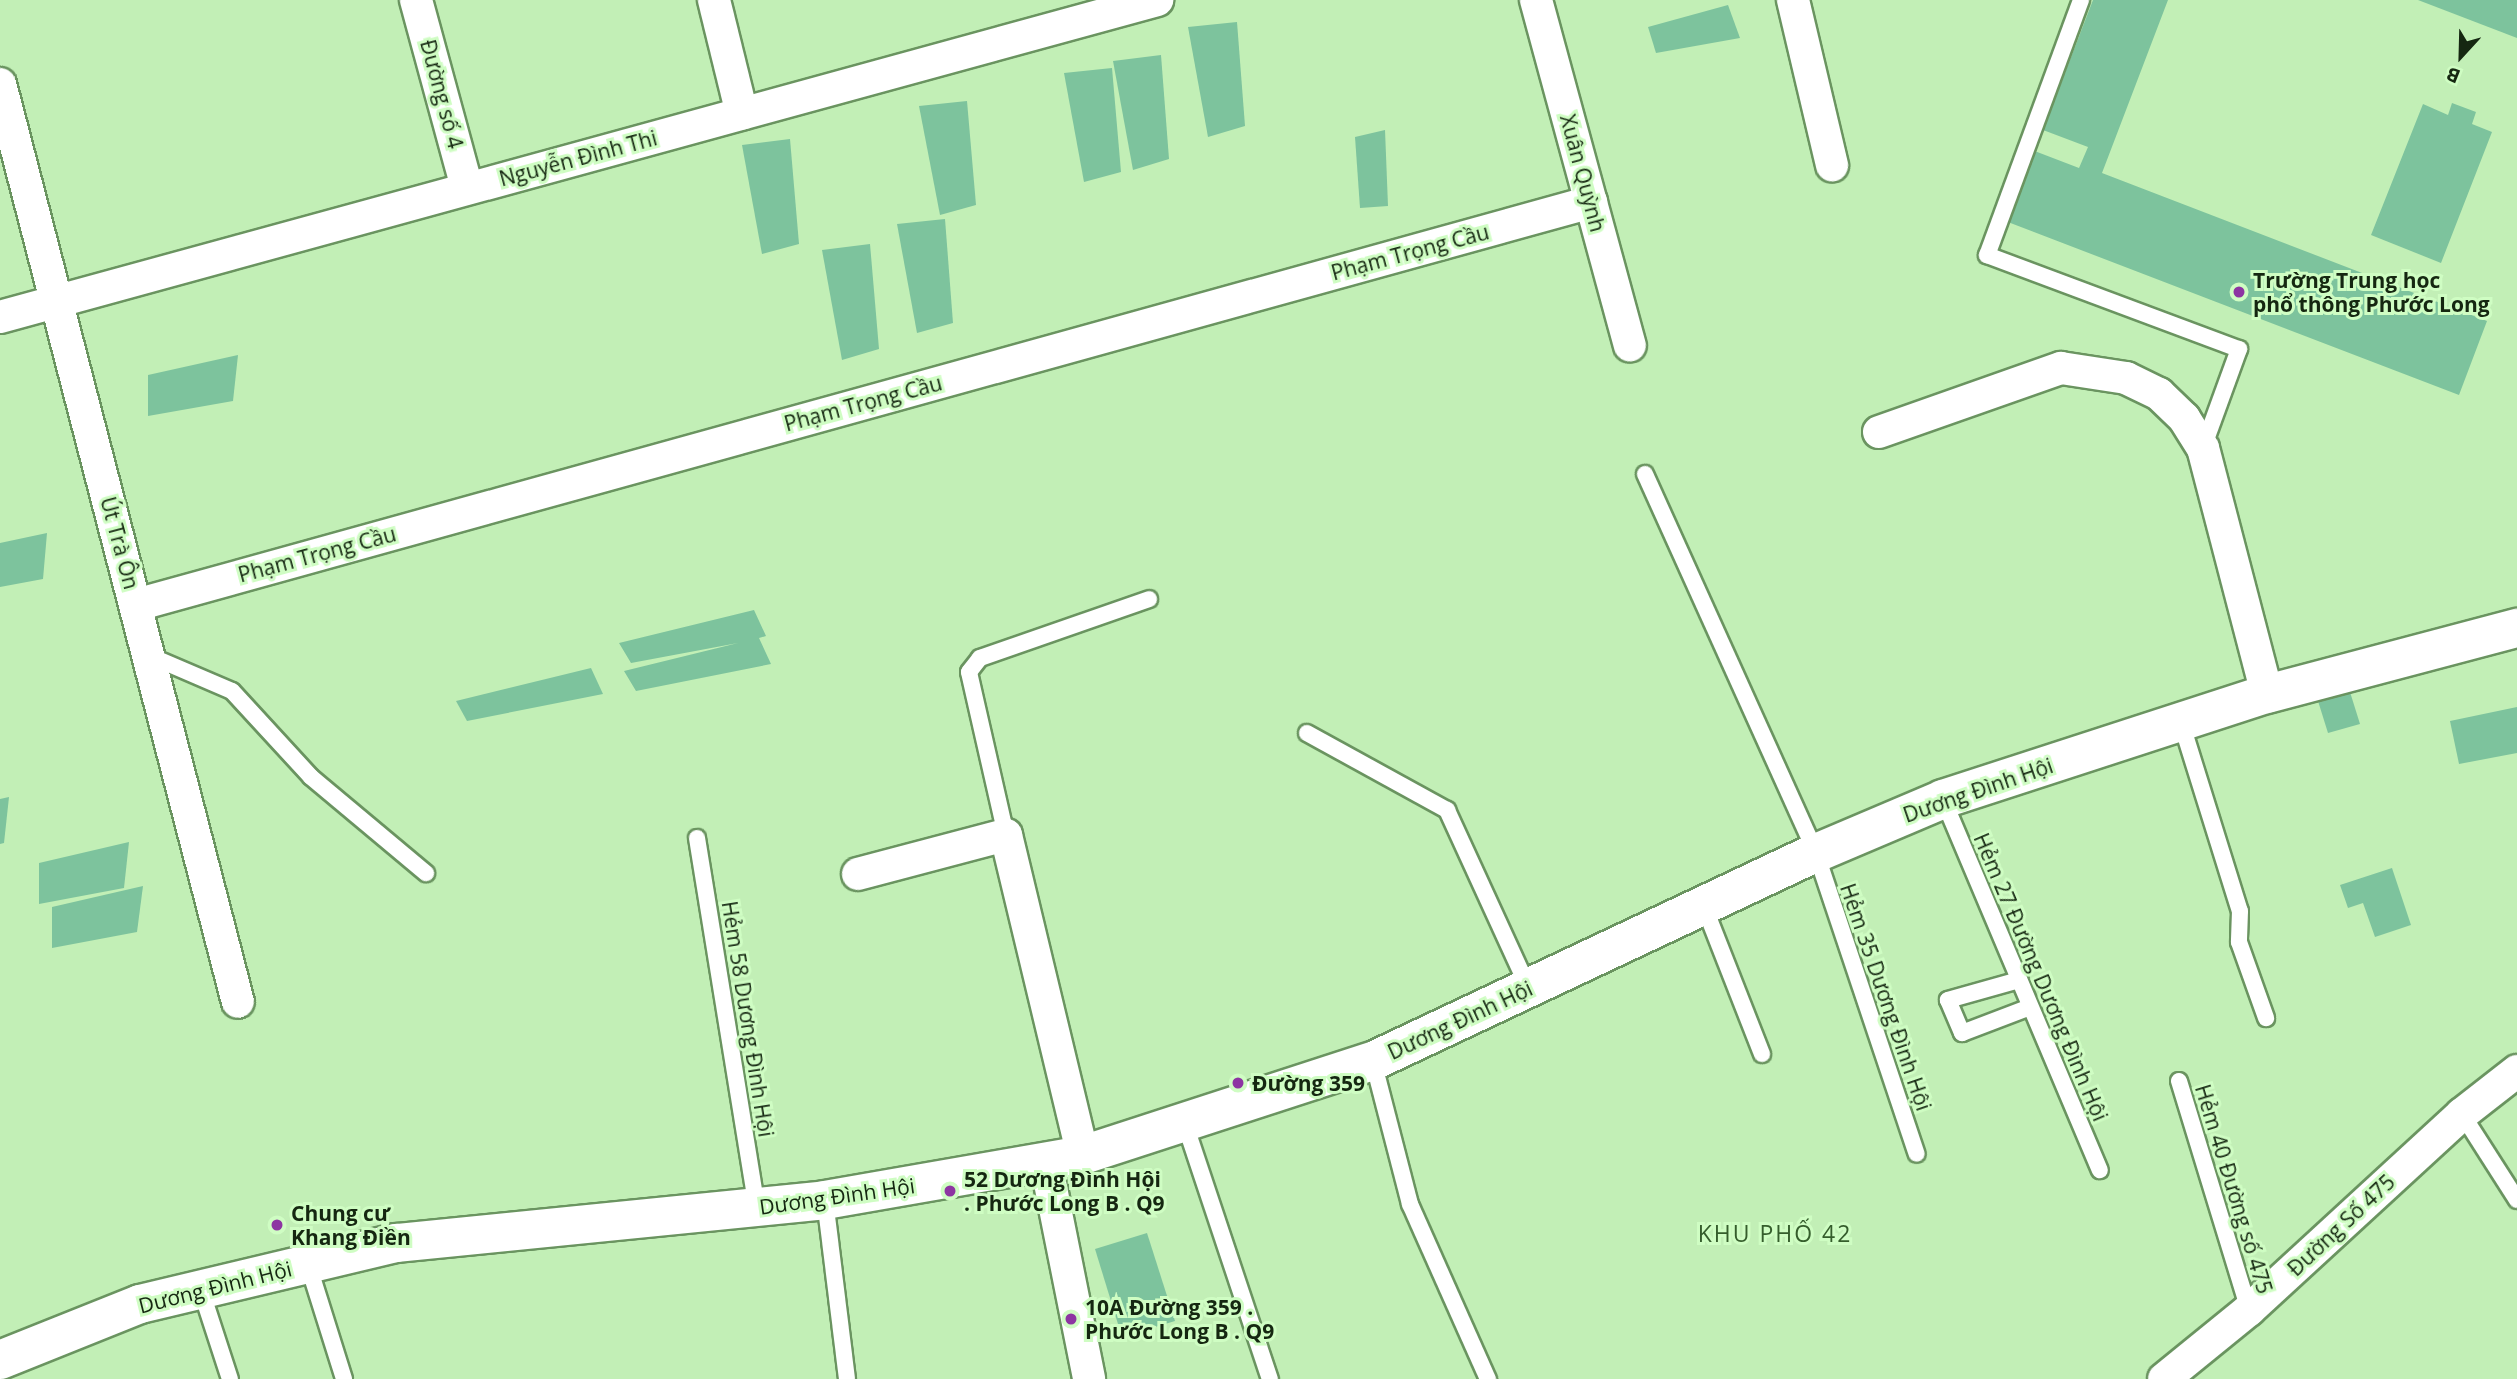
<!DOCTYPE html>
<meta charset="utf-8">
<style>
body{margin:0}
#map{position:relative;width:2517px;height:1379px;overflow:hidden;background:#c2efb6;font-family:"Open Sans",sans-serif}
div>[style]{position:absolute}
.building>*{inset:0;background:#7dc39d}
.roads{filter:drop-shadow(2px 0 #6a9460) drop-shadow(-2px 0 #6a9460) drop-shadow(0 2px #6a9460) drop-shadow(0 -2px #6a9460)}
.service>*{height:16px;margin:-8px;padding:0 8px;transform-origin:8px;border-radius:8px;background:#fff}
.minor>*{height:32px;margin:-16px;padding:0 16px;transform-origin:16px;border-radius:16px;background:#fff}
.tertiary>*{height:38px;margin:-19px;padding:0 19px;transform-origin:19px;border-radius:19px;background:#fff}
.dots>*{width:19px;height:19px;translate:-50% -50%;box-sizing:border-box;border:4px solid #cffdc3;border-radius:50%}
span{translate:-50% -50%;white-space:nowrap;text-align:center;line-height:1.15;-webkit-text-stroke:6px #cffdc3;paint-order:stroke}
.street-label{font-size:21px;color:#152711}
.poi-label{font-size:21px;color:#152711;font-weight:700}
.left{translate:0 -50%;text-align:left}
.neighbourhood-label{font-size:23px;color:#355d2c;letter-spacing:2px}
.north{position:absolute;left:2426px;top:21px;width:70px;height:70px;-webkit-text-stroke:5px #cffdc3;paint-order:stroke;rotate:202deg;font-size:19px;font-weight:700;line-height:28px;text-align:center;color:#152711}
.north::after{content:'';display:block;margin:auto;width:24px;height:32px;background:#152711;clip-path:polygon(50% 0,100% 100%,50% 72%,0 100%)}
</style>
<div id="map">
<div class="building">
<div style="clip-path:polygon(2093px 0,2168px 0,2102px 173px,2487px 321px,2459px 395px,2000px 219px,2027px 148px,2079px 168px,2088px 147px,2043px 130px)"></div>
<div style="clip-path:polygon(2418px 0,2517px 0,2517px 38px)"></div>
<div style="clip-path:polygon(1728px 5px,1740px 38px,1656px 53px,1648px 27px)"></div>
<div style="clip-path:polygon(1237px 22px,1245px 126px,1208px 137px,1188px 27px)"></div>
<div style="clip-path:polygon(1161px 55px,1169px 159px,1133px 170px,1113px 61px)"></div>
<div style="clip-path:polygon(1112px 68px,1121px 172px,1084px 182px,1064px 73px)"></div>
<div style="clip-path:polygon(967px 101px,976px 205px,940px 215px,919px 106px)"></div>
<div style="clip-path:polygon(2452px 103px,2476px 112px,2472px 124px,2492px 132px,2441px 263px,2371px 235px,2423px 104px,2448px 115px)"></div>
<div style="clip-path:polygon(1385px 130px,1388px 206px,1360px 208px,1355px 137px)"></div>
<div style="clip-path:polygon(790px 139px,799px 244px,762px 254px,742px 145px)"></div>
<div style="clip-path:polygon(945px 219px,953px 323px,917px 333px,897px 224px)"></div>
<div style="clip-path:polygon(870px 244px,879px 349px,842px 360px,822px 250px)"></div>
<div style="clip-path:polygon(238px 355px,233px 401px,148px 416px,148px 375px)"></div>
<div style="clip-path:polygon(47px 533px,43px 579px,0 587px,0 543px)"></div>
<div style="clip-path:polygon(754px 610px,766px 636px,759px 638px,771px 664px,636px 691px,624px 671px,738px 643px,631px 663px,619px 643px)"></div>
<div style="clip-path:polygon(591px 668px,603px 694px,467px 721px,456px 701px)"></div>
<div style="clip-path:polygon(2350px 692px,2360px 724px,2328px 733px,2318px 701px)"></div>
<div style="clip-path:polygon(2517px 707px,2517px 753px,2459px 764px,2450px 721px)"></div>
<div style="clip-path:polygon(9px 797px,4px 843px,0 844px,0 799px)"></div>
<div style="clip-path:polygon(129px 842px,124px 888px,39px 904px,39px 863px)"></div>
<div style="clip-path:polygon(2392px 868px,2411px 925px,2375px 937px,2363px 903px,2348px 908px,2340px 885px)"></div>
<div style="clip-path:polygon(143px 886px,137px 932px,52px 948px,52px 907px)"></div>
<div style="clip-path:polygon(1147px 1233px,1175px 1321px,1122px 1337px,1095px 1249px)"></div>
</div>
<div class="roads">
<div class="service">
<div style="left:2081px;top:0;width:272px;rotate:110.2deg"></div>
<div style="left:1987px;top:255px;width:269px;rotate:20.5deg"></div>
<div style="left:2239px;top:349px;width:105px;rotate:110deg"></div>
<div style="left:1645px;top:474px;width:416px;rotate:65.7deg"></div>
<div style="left:1816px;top:853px;width:317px;rotate:71.5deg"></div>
<div style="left:148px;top:655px;width:91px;rotate:23.2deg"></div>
<div style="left:232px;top:691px;width:117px;rotate:47.4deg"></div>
<div style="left:311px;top:777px;width:150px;rotate:39.9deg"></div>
<div style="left:2181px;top:722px;width:198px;rotate:72.7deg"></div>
<div style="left:2240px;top:911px;width:31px;rotate:92deg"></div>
<div style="left:2239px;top:942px;width:81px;rotate:70.4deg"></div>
<div style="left:1307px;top:733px;width:160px;rotate:28.8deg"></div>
<div style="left:1447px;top:810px;width:197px;rotate:65.4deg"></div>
<div style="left:1943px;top:799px;width:403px;rotate:67.1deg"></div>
<div style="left:1006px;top:835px;width:167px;rotate:-102.8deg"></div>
<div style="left:969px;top:672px;width:18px;rotate:-52deg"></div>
<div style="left:980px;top:658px;width:179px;rotate:-19.2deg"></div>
<div style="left:697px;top:838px;width:374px;rotate:80.8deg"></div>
<div style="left:1704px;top:906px;width:159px;rotate:68.6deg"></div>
<div style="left:2019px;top:980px;width:74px;rotate:164.3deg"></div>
<div style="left:1948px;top:1000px;width:36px;rotate:67deg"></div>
<div style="left:1962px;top:1033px;width:73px;rotate:-20.9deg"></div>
<div style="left:1373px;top:1061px;width:148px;rotate:75.5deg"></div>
<div style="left:1410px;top:1204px;width:192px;rotate:66deg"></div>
<div style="left:2179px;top:1081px;width:239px;rotate:73deg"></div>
<div style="left:2462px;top:1114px;width:102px;rotate:57.4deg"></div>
<div style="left:1185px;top:1124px;width:269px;rotate:71.6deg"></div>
<div style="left:825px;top:1200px;width:180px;rotate:83deg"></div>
<div style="left:308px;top:1264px;width:121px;rotate:72.6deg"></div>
<div style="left:201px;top:1290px;width:94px;rotate:72deg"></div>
</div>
<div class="minor">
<div style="left:416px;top:0;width:195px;rotate:74.8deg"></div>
<div style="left:714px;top:0;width:117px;rotate:76.2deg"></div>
<div style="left:1536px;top:0;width:358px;rotate:74.8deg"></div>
<div style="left:1793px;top:0;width:170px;rotate:76.7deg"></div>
<div style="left:0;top:84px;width:948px;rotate:75.47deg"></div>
<div style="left:0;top:317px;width:1200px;rotate:-15.32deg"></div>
<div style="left:1879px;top:432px;width:193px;rotate:-19.4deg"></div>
<div style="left:2061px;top:368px;width:66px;rotate:8.7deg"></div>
<div style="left:2126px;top:378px;width:37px;rotate:26deg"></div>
<div style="left:2159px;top:394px;width:35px;rotate:44deg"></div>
<div style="left:2184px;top:418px;width:36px;rotate:58deg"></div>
<div style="left:2203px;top:448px;width:254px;rotate:75.4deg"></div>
<div style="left:136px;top:605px;width:1510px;rotate:-15.48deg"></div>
<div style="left:858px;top:874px;width:153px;rotate:-14.8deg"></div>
<div style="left:1006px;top:835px;width:329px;rotate:76.5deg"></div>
<div style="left:1046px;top:1163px;width:220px;rotate:78.7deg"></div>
<div style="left:2164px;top:1379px;width:109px;rotate:-39.1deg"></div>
<div style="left:2249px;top:1310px;width:289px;rotate:-42.6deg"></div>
<div style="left:2462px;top:1114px;width:70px;rotate:-38deg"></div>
</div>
<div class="tertiary">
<div style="left:0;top:1360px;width:151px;rotate:-21.8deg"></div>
<div style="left:140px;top:1304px;width:264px;rotate:-13.4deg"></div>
<div style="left:397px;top:1243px;width:430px;rotate:-5.7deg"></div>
<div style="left:825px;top:1200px;width:262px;rotate:-9.9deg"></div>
<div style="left:1083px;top:1155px;width:305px;rotate:-18deg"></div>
<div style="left:1373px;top:1061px;width:489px;rotate:-25.2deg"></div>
<div style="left:1816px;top:853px;width:138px;rotate:-23deg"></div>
<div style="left:1943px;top:799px;width:341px;rotate:-18deg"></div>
<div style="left:2267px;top:694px;width:259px;rotate:-14.8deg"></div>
</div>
</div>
<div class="dots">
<div style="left:2239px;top:292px;background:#8d35a2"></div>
<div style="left:1238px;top:1083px;background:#8d35a2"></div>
<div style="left:950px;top:1191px;background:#8d35a2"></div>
<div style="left:277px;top:1225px;background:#8d35a2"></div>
<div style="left:1071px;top:1319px;background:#8d35a2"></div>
</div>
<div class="street-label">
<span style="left:442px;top:94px;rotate:75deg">Đường số 4</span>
<span style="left:578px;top:158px;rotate:-15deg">Nguyễn Đình Thi</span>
<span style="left:1583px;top:173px;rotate:75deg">Xuân Quỳnh</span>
<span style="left:1410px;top:252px;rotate:-15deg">Phạm Trọng Cầu</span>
<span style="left:863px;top:403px;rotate:-15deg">Phạm Trọng Cầu</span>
<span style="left:120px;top:543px;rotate:75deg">Út Trà Ôn</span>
<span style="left:317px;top:554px;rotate:-15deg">Phạm Trọng Cầu</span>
<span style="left:1978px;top:790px;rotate:-19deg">Dương Đình Hội</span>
<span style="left:2041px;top:977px;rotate:67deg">Hẻm 27 Đường Dương Đình Hội</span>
<span style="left:1886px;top:997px;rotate:71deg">Hẻm 35 Dương Đình Hội</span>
<span style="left:748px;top:1019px;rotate:81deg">Hẻm 58 Dương Đình Hội</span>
<span style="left:1460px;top:1020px;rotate:-25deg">Dương Đình Hội</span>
<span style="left:2234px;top:1189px;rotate:73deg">Hẻm 40 Đường số 475</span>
<span style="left:837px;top:1196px;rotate:-8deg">Dương Đình Hội</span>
<span style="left:2341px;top:1225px;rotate:-43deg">Đường Số 475</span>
<span style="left:215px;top:1287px;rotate:-14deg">Dương Đình Hội</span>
</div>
<div class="poi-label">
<span class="left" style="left:2253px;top:292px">Trường Trung học<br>phổ thông Phước Long</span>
<span class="left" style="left:1252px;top:1083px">Đường 359</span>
<span class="left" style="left:964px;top:1191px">52 Dương Đình Hội<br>. Phước Long B . Q9</span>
<span class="left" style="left:291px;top:1225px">Chung cư<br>Khang Điền</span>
<span class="left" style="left:1085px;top:1319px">10A Đường 359 .<br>Phước Long B . Q9</span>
</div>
<div class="neighbourhood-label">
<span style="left:1775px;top:1233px">KHU PHỐ 42</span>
</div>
<div class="north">B</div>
</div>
